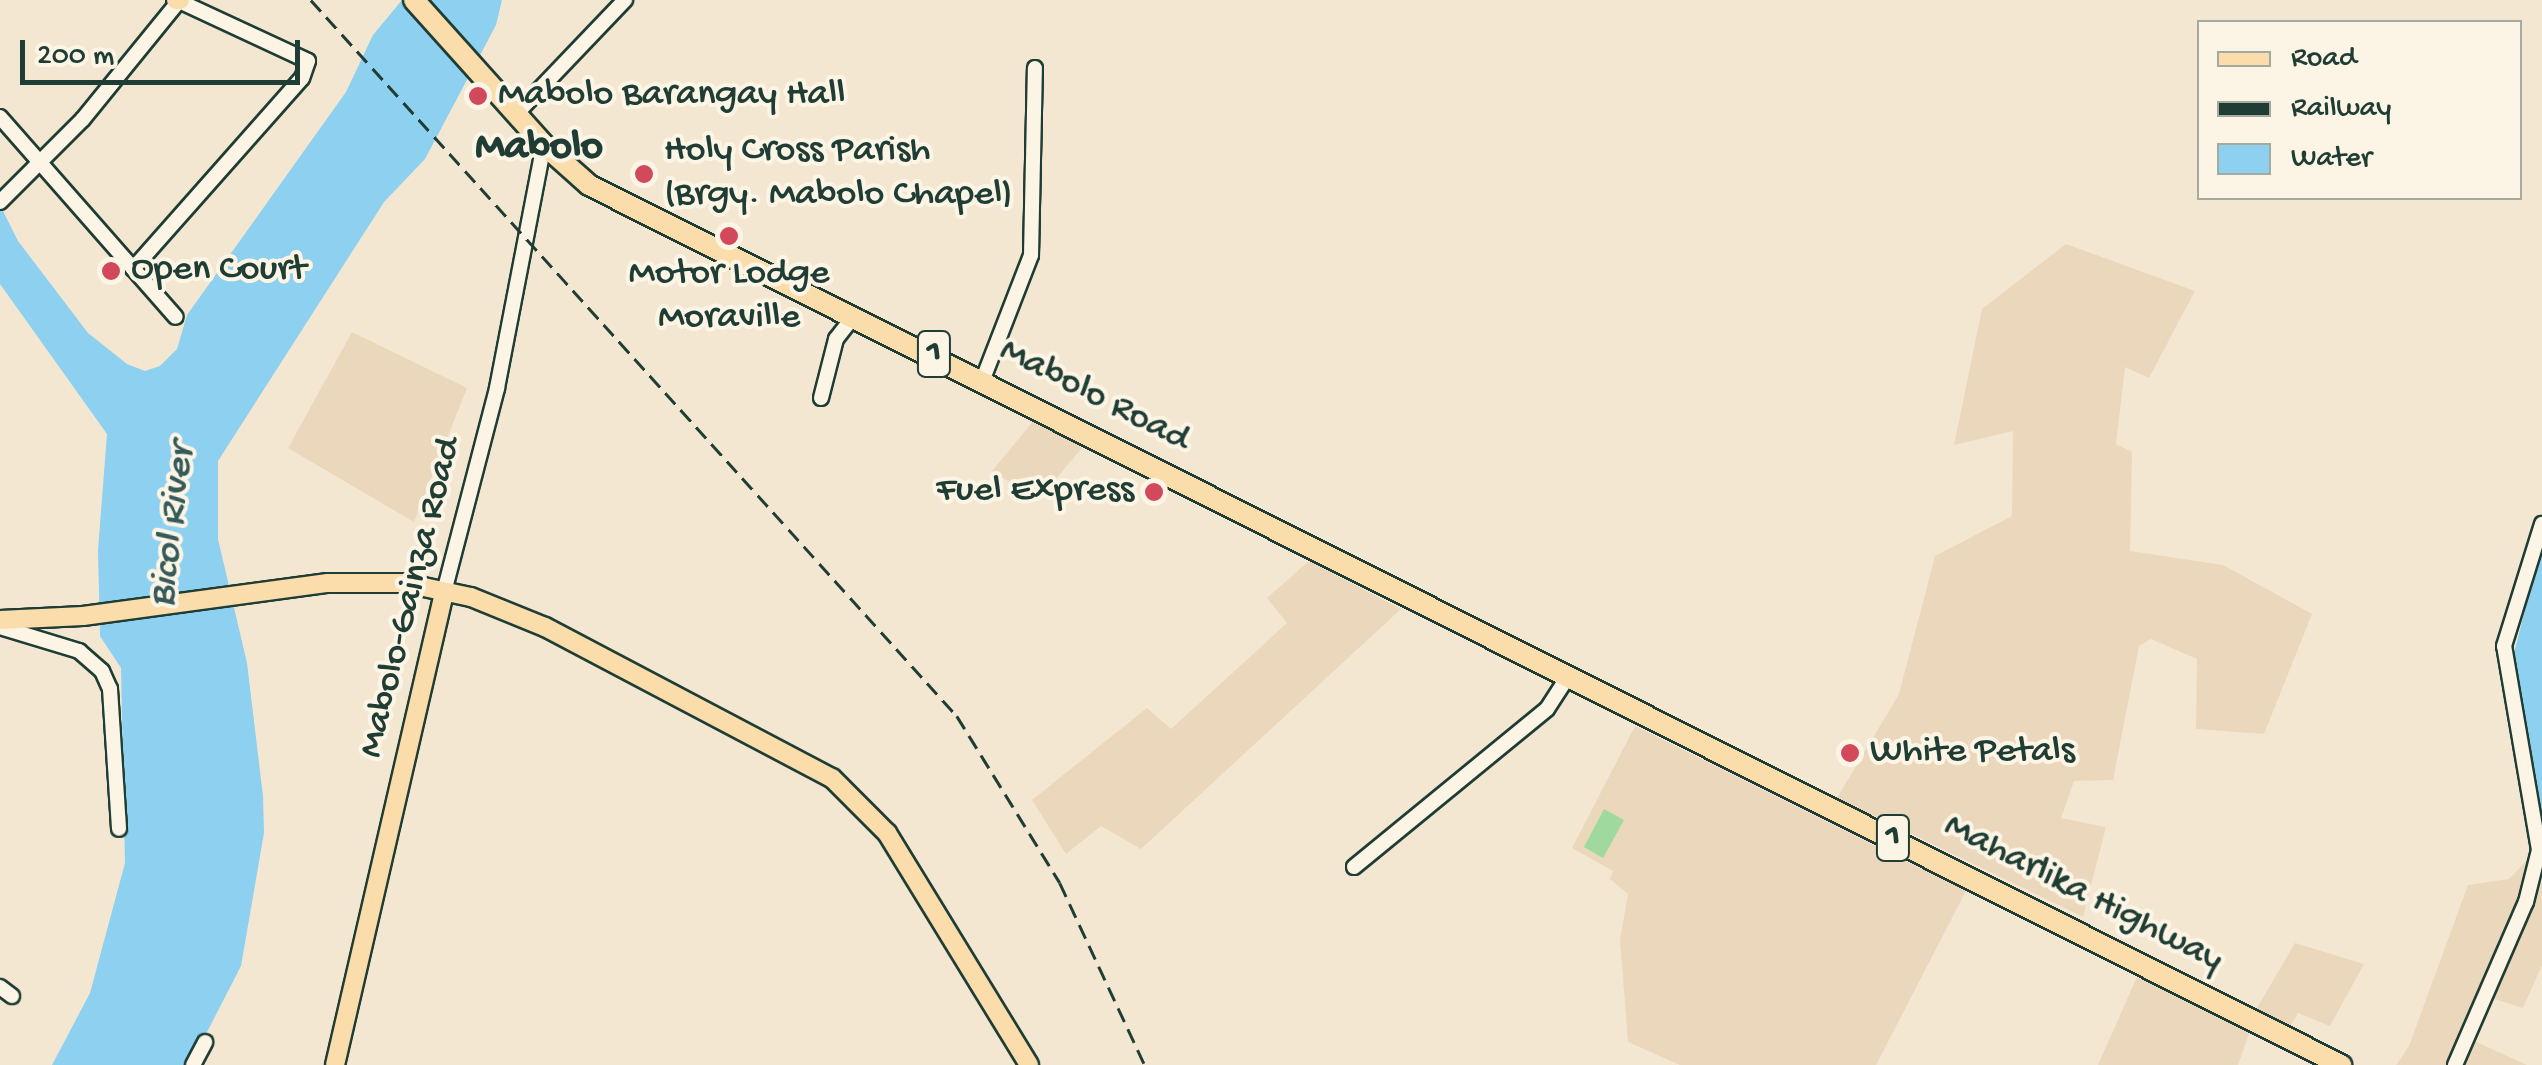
<!DOCTYPE html>
<style>
body{margin:0}
#map{position:relative;width:2542px;height:1065px;overflow:hidden;background:#f4e7d2;font-family:"Gochi Hand",sans-serif}
div>[style]{position:absolute}
.built>*{inset:0;background:#ebd7bc}
.green>*{inset:0;background:#a0d99e}
.water>*{inset:0;background:#8dd0ef}
.roads{filter:drop-shadow(2px 0 #1f3d34) drop-shadow(-2px 0 #1f3d34) drop-shadow(0 2px #1f3d34) drop-shadow(0 -2px #1f3d34)}
.minor>*{height:14px;margin:-7px;padding:0 7px;transform-origin:7px;border-radius:7px;background:#fcf5e5}
.major>*{height:18px;margin:-9px;padding:0 9px;transform-origin:9px;border-radius:9px;background:#faddab}
.highway>*{height:20px;margin:-10px;padding:0 10px;transform-origin:10px;border-radius:10px;background:#faddab}
.rail>*{height:2.5px;margin-top:-1.25px;transform-origin:0;background:repeating-linear-gradient(90deg,#1f3d34 0 15px,transparent 0 23px)}
.dots>*{width:28px;height:28px;translate:-50% -50%;box-sizing:border-box;border:5px solid #fcf5e5;border-radius:50%}
span{translate:-50% -50%;white-space:nowrap;text-align:center;line-height:1.15;-webkit-text-stroke:8px #fcf5e5;paint-order:stroke}
.shield-label span{padding:2px 8px;background:#fcf5e5;border:2px solid;border-radius:8px;-webkit-text-stroke-width:0}
.shield-label{font-size:35px;color:#1f3d34;font-weight:700}
.poi-label{font-size:38px;color:#1f3d34}
.left{translate:0 -50%;text-align:left}
.right{translate:-100% -50%;text-align:right}
.street-label{font-size:38px;color:#1f3d34}
.water-label{font-size:40px;color:#355a59;font-style:italic}
.quarter-label{font-size:42px;color:#1f3d34;font-weight:700}
.legend{position:absolute;left:2197px;top:20px;width:325px;height:180px;box-sizing:border-box;background:#fcf5e5;border:2px solid #a4ab9e;margin:0;padding:12px 18px;list-style:none;font-size:30px;color:#1f3d34}
.legend li{display:flex;align-items:center;gap:20px;height:50px}
.legend b{width:50px;border:2px solid #a4ab9e}
.scale{position:absolute;left:20px;top:40px;width:280px;height:45px;box-sizing:border-box;border:5px solid #1f3d34;border-top:0;padding-left:12px;font-size:30px;line-height:35px;white-space:nowrap;color:#1f3d34;-webkit-text-stroke:8px #fcf5e5;paint-order:stroke}
</style>
<div id="map">
<div class="built">
<div style="clip-path:polygon(2066px 244px,2195px 291px,2149px 378px,2125px 367px,2116px 444px,2132px 452px,2130px 551px,2223px 565px,2312px 614px,2264px 734px,2196px 729px,2197px 659px,2151px 639px,2139px 646px,2113px 780px,2074px 781px,2061px 818px,2106px 827px,2083px 917px,1837px 798px,1899px 694px,1935px 556px,2012px 516px,2013px 431px,1954px 445px,1982px 309px)"></div>
<div style="clip-path:polygon(352px 332px,467px 388px,414px 522px,288px 448px)"></div>
<div style="clip-path:polygon(1039px 414px,1082px 448px,1038px 500px,992px 471px)"></div>
<div style="clip-path:polygon(1309px 561px,1401px 609px,1141px 849px,1101px 826px,1066px 854px,1032px 800px,1147px 708px,1171px 729px,1287px 623px,1267px 598px)"></div>
<div style="clip-path:polygon(1635px 726px,1966px 891px,1876px 1065px,1680px 1065px,1628px 1042px,1620px 940px,1628px 894px,1610px 879px,1613px 871px,1572px 848px)"></div>
<div style="clip-path:polygon(2533px 854px,2542px 883px,2542px 965px,2523px 1008px,2491px 998px,2472px 1040px,2527px 1065px,2396px 1065px,2409px 1046px,2468px 885px,2509px 879px)"></div>
<div style="clip-path:polygon(2295px 943px,2364px 964px,2330px 1026px,2298px 1013px,2288px 1030px,2254px 1013px)"></div>
<div style="clip-path:polygon(2137px 977px,2250px 1031px,2238px 1065px,2098px 1065px)"></div>
</div>
<div class="green">
<div style="clip-path:polygon(1604px 809px,1624px 820px,1603px 858px,1584px 847px)"></div>
</div>
<div class="water">
<div style="clip-path:polygon(402px 0,502px 0,496px 25px,425px 159px,384px 202px,218px 461px,218px 539px,247px 663px,263px 796px,264px 833px,241px 966px,190px 1065px,52px 1065px,90px 993px,125px 863px,121px 668px,100px 636px,98px 550px,107px 434px,0 284px,0 205px,18px 241px,88px 333px,127px 364px,145px 371px,160px 366px,177px 349px,187px 315px,346px 92px,373px 35px)"></div>
<div style="clip-path:polygon(2542px 545px,2542px 830px,2514px 653px)"></div>
</div>
<div class="roads">
<div class="minor">
<div style="left:516px;top:114px;width:158px;rotate:-46.3deg"></div>
<div style="left:0;top:117px;width:266px;rotate:48.7deg"></div>
<div style="left:0;top:202px;width:117px;rotate:-45deg"></div>
<div style="left:83px;top:119px;width:152px;rotate:-50.9deg"></div>
<div style="left:179px;top:1px;width:142px;rotate:24.9deg"></div>
<div style="left:308px;top:61px;width:18px;rotate:109deg"></div>
<div style="left:302px;top:78px;width:255px;rotate:131.5deg"></div>
<div style="left:983px;top:379px;width:133px;rotate:-68.8deg"></div>
<div style="left:1031px;top:255px;width:187px;rotate:-88.8deg"></div>
<div style="left:821px;top:398px;width:61px;rotate:-75.7deg"></div>
<div style="left:836px;top:339px;width:29px;rotate:-52deg"></div>
<div style="left:444px;top:592px;width:211px;rotate:-75.4deg"></div>
<div style="left:497px;top:388px;width:248px;rotate:-79.1deg"></div>
<div style="left:0;top:627px;width:83px;rotate:16.9deg"></div>
<div style="left:79px;top:651px;width:30px;rotate:41deg"></div>
<div style="left:102px;top:671px;width:20px;rotate:66deg"></div>
<div style="left:110px;top:689px;width:140px;rotate:86.3deg"></div>
<div style="left:1354px;top:867px;width:249px;rotate:-39.3deg"></div>
<div style="left:1547px;top:709px;width:40px;rotate:-57.1deg"></div>
<div style="left:0;top:987px;width:15px;rotate:37deg"></div>
<div style="left:193px;top:1065px;width:26px;rotate:-62deg"></div>
<div style="left:2455px;top:1065px;width:178px;rotate:-66.5deg"></div>
<div style="left:2526px;top:902px;width:54px;rotate:-76deg"></div>
<div style="left:2539px;top:850px;width:207px;rotate:-99.7deg"></div>
<div style="left:2504px;top:646px;width:128px;rotate:-72.7deg"></div>
</div>
<div class="major">
<div style="left:176px;top:0;width:4px"></div>
<div style="left:0;top:620px;width:83px;rotate:-2.8deg"></div>
<div style="left:83px;top:616px;width:247px;rotate:-7.7deg"></div>
<div style="left:328px;top:583px;width:77px"></div>
<div style="left:405px;top:583px;width:67px;rotate:12deg"></div>
<div style="left:471px;top:597px;width:80px;rotate:22.1deg"></div>
<div style="left:545px;top:627px;width:324px;rotate:27.8deg"></div>
<div style="left:832px;top:778px;width:78px;rotate:45deg"></div>
<div style="left:887px;top:833px;width:272px;rotate:58.5deg"></div>
<div style="left:335px;top:1065px;width:485px;rotate:-77deg"></div>
</div>
<div class="highway">
<div style="left:414px;top:0;width:195px;rotate:48.1deg"></div>
<div style="left:544px;top:145px;width:60px;rotate:41.6deg"></div>
<div style="left:589px;top:185px;width:1961px;rotate:26.67deg"></div>
</div>
</div>
<div class="rail">
<div style="left:311px;top:0;width:964px;rotate:47.94deg"></div>
<div style="left:957px;top:716px;width:196px;rotate:58.3deg"></div>
<div style="left:1060px;top:883px;width:201px;rotate:65deg"></div>
</div>
<div class="dots">
<div style="left:478px;top:96px;background:#d1495b"></div>
<div style="left:644px;top:174px;background:#d1495b"></div>
<div style="left:729px;top:236px;background:#d1495b"></div>
<div style="left:111px;top:271px;background:#d1495b"></div>
<div style="left:1154px;top:492px;background:#d1495b"></div>
<div style="left:1850px;top:753px;background:#d1495b"></div>
</div>
<div class="shield-label">
<span style="left:934px;top:354px">1</span>
<span style="left:1893px;top:838px">1</span>
</div>
<div class="poi-label">
<span class="left" style="left:498px;top:96px">Mabolo Barangay Hall</span>
<span class="left" style="left:664px;top:174px">Holy Cross Parish<br>(Brgy. Mabolo Chapel)</span>
<span class="left" style="left:131px;top:271px">Open Court</span>
<span style="left:729px;top:297px">Motor Lodge<br>Moraville</span>
<span class="right" style="left:1134px;top:492px">Fuel Express</span>
<span class="left" style="left:1870px;top:753px">White Petals</span>
</div>
<div class="street-label">
<span style="left:1094px;top:396px;rotate:27deg">Mabolo Road</span>
<span style="left:412px;top:598px;rotate:-76deg">Mabolo-Gainza Road</span>
<span style="left:2083px;top:894px;rotate:27deg">Maharlika Highway</span>
</div>
<div class="water-label">
<span style="left:174px;top:526px;rotate:-83deg">Bicol River</span>
</div>
<div class="quarter-label">
<span style="left:539px;top:149px">Mabolo</span>
</div>
<ul class="legend">
<li><b style="height:12px;background:#faddab"></b>Road</li>
<li><b style="height:12px;background:#1f3d34"></b>Railway</li>
<li><b style="height:28px;background:#8dd0ef"></b>Water</li>
</ul>
<div class="scale">200 m</div>
</div>
